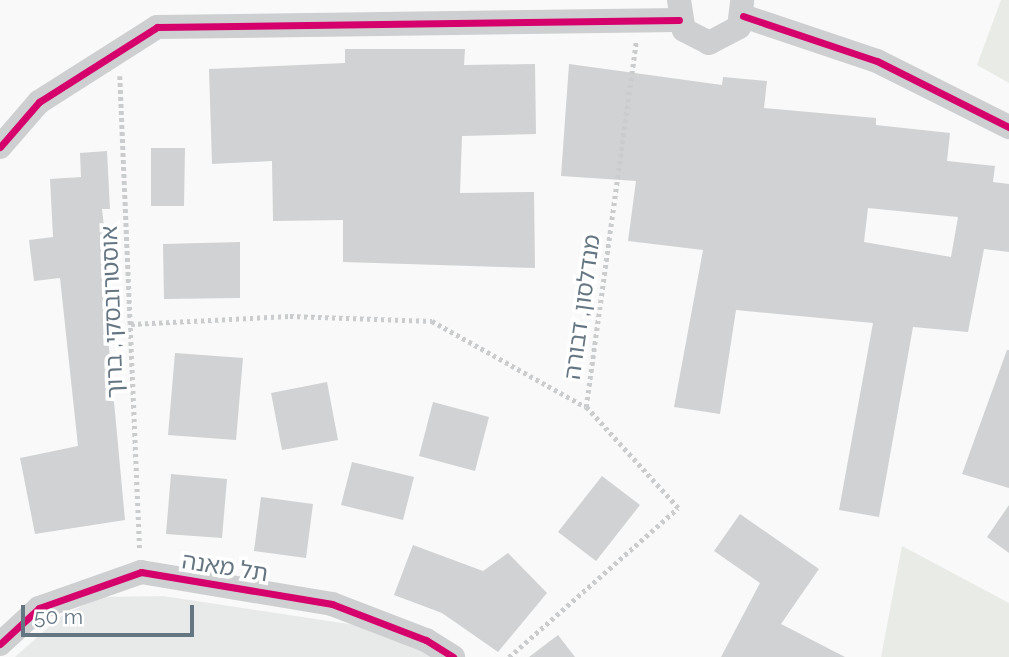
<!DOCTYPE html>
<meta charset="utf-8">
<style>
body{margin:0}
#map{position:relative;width:1009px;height:657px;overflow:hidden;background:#f9f9f9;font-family:Raleway,"Noto Sans Hebrew",sans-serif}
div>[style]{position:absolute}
.built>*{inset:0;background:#e8e9e9}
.green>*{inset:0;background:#e8ebe6}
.building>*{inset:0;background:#d0d2d3}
.path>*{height:4.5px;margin-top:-2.25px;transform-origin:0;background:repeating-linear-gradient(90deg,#cbcccd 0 3.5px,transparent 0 7px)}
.street>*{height:24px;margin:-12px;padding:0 12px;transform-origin:12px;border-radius:12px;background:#cecfd0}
.cycleway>*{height:7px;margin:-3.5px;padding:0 3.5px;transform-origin:3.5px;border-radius:3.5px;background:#d6006c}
span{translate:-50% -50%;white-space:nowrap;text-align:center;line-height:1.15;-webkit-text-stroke:7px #fff;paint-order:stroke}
.street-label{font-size:23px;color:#657683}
.scale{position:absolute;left:21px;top:605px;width:173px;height:32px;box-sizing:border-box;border:4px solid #657683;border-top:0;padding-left:9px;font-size:21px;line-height:24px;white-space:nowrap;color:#657683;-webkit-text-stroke:5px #fff;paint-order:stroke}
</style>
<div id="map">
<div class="built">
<div style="clip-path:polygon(163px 596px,369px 627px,436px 657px,15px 657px,60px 617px,100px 597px)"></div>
</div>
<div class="green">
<div style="clip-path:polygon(1001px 0,1009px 0,1009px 83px,977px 65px)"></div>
<div style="clip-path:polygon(902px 546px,1009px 603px,1009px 657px,881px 657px)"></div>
</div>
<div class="building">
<div style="clip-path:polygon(345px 49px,465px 49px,464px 65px,535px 64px,536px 134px,462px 136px,460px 193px,534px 192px,535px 268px,343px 262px,343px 220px,273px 221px,272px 161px,212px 164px,209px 69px,345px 63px)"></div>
<div style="clip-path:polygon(evenodd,569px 64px,722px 85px,723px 77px,767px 81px,764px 108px,876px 118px,876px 125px,950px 133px,947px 161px,995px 166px,993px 182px,1009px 184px,1009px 252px,984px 249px,968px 332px,913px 327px,879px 517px,839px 510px,873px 323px,736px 310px,720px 414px,674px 407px,703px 250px,628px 241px,636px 181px,561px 176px,569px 64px,868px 208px,958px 217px,951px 257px,864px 242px,868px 208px)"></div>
<div style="clip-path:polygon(151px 148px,185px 148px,184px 206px,151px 206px)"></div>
<div style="clip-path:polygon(107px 151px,110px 209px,102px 209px,109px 271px,102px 272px,125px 520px,35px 534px,20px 458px,78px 446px,60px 278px,34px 281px,29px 240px,53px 237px,50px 179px,81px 177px,80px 153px)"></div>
<div style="clip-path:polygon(240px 242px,240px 298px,164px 299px,163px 244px)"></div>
<div style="clip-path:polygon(1007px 350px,1009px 350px,1009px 488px,962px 474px)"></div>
<div style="clip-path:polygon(175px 353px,243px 358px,236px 440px,168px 435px)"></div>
<div style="clip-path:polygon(327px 382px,338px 440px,282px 450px,271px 393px)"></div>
<div style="clip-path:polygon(433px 402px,489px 417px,475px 471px,419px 456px)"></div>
<div style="clip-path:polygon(352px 462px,414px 477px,403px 520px,341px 505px)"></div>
<div style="clip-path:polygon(171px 474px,227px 479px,222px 538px,166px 534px)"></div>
<div style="clip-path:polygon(602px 476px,640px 505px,596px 561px,558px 532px)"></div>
<div style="clip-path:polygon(261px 497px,313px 504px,306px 558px,254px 551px)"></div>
<div style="clip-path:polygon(1009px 505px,1009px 553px,987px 537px)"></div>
<div style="clip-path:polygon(740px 514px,819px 569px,781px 624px,845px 657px,721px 657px,760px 583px,714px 551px)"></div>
<div style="clip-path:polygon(413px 545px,483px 571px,508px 553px,547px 593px,498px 652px,442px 613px,394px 595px)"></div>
<div style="clip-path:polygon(558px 635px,575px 657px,529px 657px)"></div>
</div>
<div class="path">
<div style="left:120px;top:76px;width:474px;rotate:87.6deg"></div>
<div style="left:131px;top:324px;width:159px;rotate:-2.9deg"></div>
<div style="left:290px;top:316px;width:142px;rotate:2deg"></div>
<div style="left:432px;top:321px;width:176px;rotate:29.2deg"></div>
<div style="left:509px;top:657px;width:225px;rotate:-41.4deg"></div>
<div style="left:678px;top:508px;width:137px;rotate:-132.3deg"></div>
<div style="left:586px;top:407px;width:368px;rotate:-82.2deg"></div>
</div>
<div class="street">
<div style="left:679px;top:0;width:30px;rotate:81deg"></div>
<div style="left:684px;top:30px;width:28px;rotate:27deg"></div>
<div style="left:709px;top:43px;width:34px;rotate:-28deg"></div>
<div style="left:739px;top:27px;width:26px;rotate:-83deg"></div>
<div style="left:743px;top:16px;width:141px;rotate:18.6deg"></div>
<div style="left:877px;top:61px;width:148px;rotate:26.6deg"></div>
<div style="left:0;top:147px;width:60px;rotate:-49.1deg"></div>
<div style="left:39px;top:102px;width:140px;rotate:-32.4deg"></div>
<div style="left:157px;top:27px;width:522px;rotate:-0.77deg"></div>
<div style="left:0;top:644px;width:53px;rotate:-42.7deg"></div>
<div style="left:39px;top:608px;width:108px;rotate:-19.4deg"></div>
<div style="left:141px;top:572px;width:194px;rotate:9.5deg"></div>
<div style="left:332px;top:604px;width:101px;rotate:21deg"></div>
<div style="left:426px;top:640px;width:32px;rotate:32deg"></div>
</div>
<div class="cycleway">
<div style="left:743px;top:16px;width:141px;rotate:18.6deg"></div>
<div style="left:877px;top:61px;width:148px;rotate:26.6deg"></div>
<div style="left:0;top:147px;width:60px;rotate:-49.1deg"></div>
<div style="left:39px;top:102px;width:140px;rotate:-32.4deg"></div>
<div style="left:157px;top:27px;width:522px;rotate:-0.77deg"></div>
<div style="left:0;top:644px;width:53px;rotate:-42.7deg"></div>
<div style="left:39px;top:608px;width:108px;rotate:-19.4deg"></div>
<div style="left:141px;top:572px;width:194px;rotate:9.5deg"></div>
<div style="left:332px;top:604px;width:101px;rotate:21deg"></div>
<div style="left:426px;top:640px;width:32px;rotate:32deg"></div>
</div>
<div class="street-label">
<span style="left:582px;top:307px;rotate:-82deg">מנדלסון, דבורה</span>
<span style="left:112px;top:312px;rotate:-92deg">אוסטרובסקי, ברוך</span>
<span style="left:225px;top:567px;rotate:9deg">תל מאנה</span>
</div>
<div class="scale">50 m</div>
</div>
